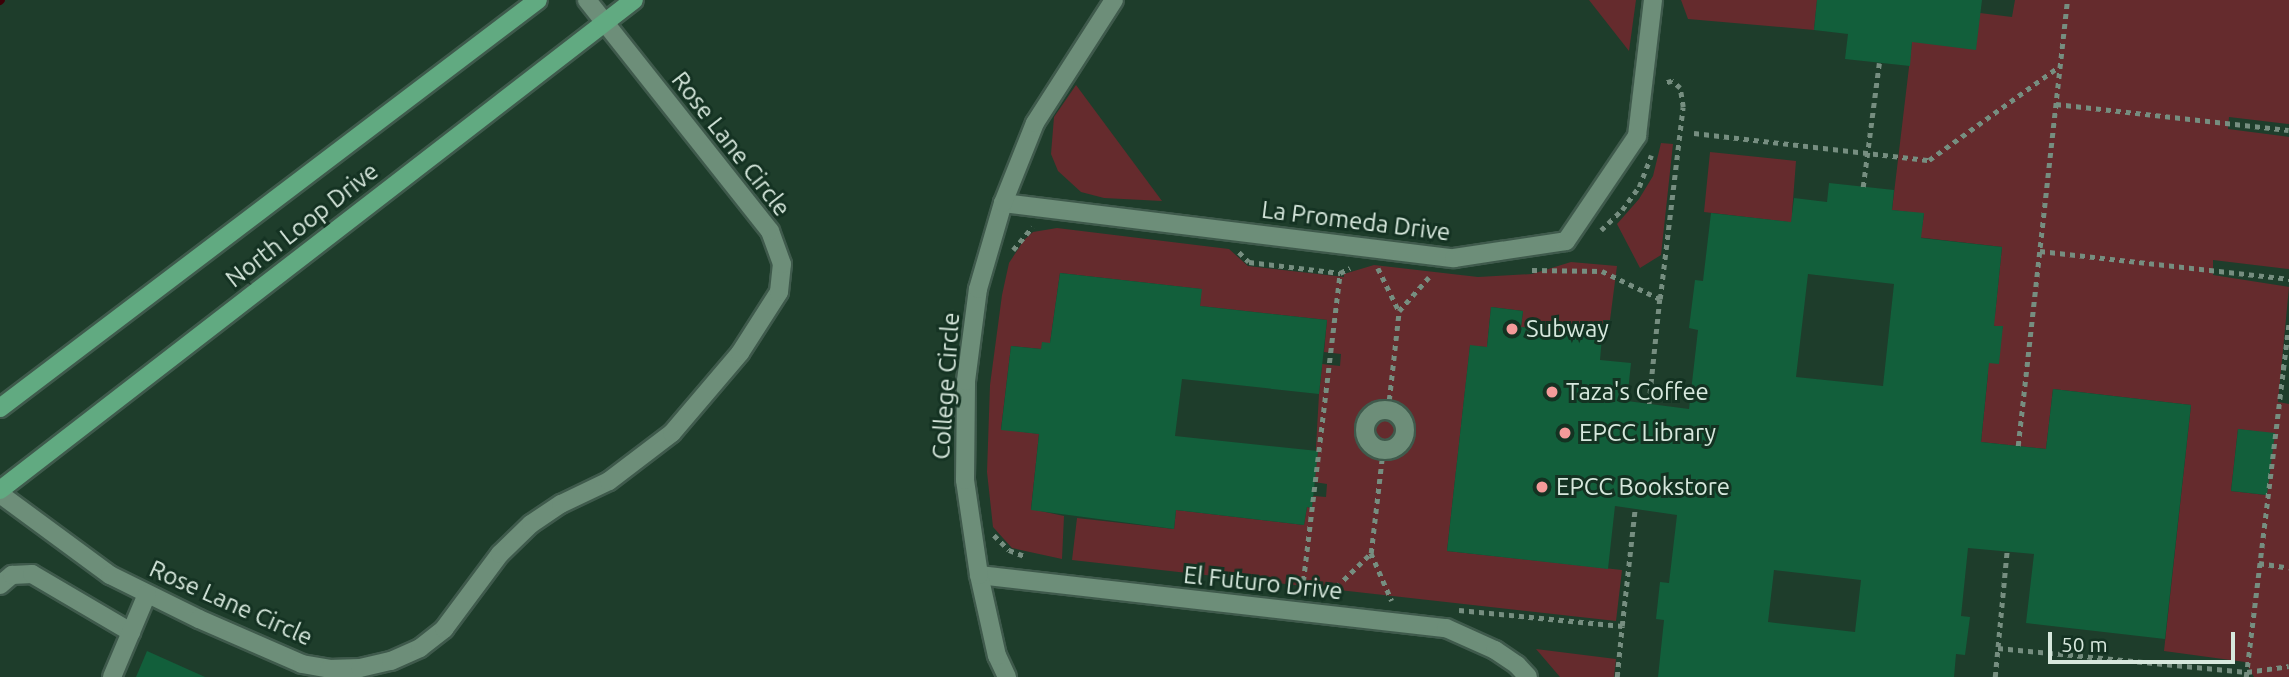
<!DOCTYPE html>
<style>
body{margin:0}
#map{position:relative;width:2289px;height:677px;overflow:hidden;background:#1e3d2b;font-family:Ubuntu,sans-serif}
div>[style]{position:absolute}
.green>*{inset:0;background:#652b2d}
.stream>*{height:8px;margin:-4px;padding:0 4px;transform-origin:4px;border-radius:4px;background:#3c0007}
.building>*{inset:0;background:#125f3b}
.path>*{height:4.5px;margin-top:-2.25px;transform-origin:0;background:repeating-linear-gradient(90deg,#768e80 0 5px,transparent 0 10px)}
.roads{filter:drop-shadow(2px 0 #3f5a4c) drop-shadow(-2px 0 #3f5a4c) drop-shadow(0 2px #3f5a4c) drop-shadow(0 -2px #3f5a4c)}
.minor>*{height:18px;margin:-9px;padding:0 9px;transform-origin:9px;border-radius:9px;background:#6d8e79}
.minor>.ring{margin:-9px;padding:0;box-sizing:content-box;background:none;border:18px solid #6d8e79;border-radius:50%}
.major>*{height:18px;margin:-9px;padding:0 9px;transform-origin:9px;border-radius:9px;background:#61aa81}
.dots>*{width:19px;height:19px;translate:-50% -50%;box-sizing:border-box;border:4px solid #143222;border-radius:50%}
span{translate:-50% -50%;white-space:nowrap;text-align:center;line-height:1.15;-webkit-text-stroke:6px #143222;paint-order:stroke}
.street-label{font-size:24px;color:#d7e8dd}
.poi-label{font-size:24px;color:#d7e8dd}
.left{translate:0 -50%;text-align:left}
.scale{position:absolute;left:2048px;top:632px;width:187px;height:32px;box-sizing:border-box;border:4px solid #d7e8dd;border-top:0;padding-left:9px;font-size:21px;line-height:24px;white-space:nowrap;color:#d7e8dd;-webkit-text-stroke:5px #143222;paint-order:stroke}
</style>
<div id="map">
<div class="green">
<div style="clip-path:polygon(1589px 0,1636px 0,1629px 51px)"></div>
<div style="clip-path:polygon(1681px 0,1817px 0,1814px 30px,1688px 19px)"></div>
<div style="clip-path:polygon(evenodd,2015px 0,2289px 0,2289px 124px,2229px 117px,2228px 129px,2289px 137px,2289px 269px,2213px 260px,2213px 275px,2289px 287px,2278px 402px,2289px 404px,2289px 677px,2254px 677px,2245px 662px,2164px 651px,2191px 405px,2053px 389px,2046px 449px,1981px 442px,1988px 374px,1984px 373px,2003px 327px,1989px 325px,1995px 315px,2002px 247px,1899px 235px,1900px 225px,1922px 227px,1924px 214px,1892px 210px,1912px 42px,1980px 13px,2012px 17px,2015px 0,2238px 429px,2274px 434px,2266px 495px,2231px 491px,2238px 429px)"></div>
<div style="clip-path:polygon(1076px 85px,1162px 201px,1104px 198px,1081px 192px,1058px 171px,1051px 154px,1054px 117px)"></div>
<div style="clip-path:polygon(1661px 143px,1673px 144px,1661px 255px,1640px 268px,1617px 224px,1639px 199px,1653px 176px)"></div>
<div style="clip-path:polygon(1710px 152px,1796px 161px,1792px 213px,1814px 215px,1813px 225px,1704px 212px)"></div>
<div style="clip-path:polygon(1057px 228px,1229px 249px,1248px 266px,1344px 277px,1344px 274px,1374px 265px,1478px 277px,1532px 274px,1571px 262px,1617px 266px,1610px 320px,1603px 320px,1602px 337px,1521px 327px,1523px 311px,1491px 307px,1487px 347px,1470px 346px,1447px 551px,1622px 570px,1616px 621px,1072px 560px,1077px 518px,1174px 529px,1176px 510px,1304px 525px,1307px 507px,1311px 508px,1313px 496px,1326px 497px,1327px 484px,1314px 482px,1319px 394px,1322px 364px,1340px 366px,1341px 354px,1324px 352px,1327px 320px,1200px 306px,1201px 289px,1060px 273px,1050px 343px,1041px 349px,1011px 346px,1001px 429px,1039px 434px,1031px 509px,1064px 516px,1062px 559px,1012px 548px,993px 527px,987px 472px,990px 385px,1002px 295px,1009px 263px,1024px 240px,1033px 232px)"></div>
<div style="clip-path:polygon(1536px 649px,1616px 659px,1614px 677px,1560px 677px)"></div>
</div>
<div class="stream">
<div style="left:0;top:1px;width:1px;rotate:-45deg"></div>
</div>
<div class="building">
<div style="clip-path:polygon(1817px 0,1982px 0,1976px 50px,1912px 42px,1910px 66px,1845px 59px,1848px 34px,1814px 30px)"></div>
<div style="clip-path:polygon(evenodd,1829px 183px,1894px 190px,1892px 210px,1924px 213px,1921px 238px,2002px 247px,1994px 326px,2003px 326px,1999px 364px,1989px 363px,1981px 442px,2046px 449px,2053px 389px,2191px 405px,2165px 639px,2026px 623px,2034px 554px,1968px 548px,1961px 616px,1970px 617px,1965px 655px,1956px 654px,1954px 677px,1658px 677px,1664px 620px,1656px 619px,1660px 582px,1669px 583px,1677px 515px,1615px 506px,1608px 569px,1447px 551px,1470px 345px,1487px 347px,1491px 307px,1523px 311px,1521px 327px,1602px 337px,1600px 360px,1631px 363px,1627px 401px,1689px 409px,1698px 330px,1689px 328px,1695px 280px,1703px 281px,1711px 213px,1791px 222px,1794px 198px,1827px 202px,1829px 183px,1808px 274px,1894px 284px,1883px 386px,1796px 377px,1808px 274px,1829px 183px,1774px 570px,1861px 580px,1855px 632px,1768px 622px,1774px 570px)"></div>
<div style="clip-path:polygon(1060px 273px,1202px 289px,1200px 306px,1327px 320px,1319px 394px,1182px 379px,1175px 436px,1318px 451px,1312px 508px,1307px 507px,1304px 525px,1176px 510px,1174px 529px,1031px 510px,1039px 434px,1001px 430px,1011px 346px,1041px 349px,1042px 342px,1050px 343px)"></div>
<div style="clip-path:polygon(2238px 429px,2275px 433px,2267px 495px,2231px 491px)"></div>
<div style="clip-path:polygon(147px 651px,205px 677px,136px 677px)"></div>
</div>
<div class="path">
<div style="left:2056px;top:104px;width:234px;rotate:6.4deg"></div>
<div style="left:1694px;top:133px;width:237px;rotate:6.6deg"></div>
<div style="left:1929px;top:160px;width:161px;rotate:-35.7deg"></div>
<div style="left:1863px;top:187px;width:125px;rotate:-82.6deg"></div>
<div style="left:1601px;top:230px;width:29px;rotate:-44deg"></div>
<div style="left:1622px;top:210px;width:29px;rotate:-54deg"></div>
<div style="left:1639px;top:187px;width:34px;rotate:-69deg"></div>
<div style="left:1013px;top:250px;width:30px;rotate:-50deg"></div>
<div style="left:2040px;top:251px;width:251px;rotate:6.4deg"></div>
<div style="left:1239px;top:252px;width:14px;rotate:45deg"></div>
<div style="left:1249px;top:262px;width:92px;rotate:6.9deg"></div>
<div style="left:1340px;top:273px;width:11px;rotate:-27deg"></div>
<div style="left:1378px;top:268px;width:48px;rotate:64deg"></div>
<div style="left:1399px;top:311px;width:45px;rotate:-48.6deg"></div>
<div style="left:1532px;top:270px;width:70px;rotate:0.8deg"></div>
<div style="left:1602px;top:271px;width:64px;rotate:25.8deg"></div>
<div style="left:1660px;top:299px;width:107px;rotate:95.9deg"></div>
<div style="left:1660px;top:299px;width:193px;rotate:-83.2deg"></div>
<div style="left:1683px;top:107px;width:19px;rotate:-99deg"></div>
<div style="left:1680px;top:88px;width:11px;rotate:-139deg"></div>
<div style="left:1672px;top:81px;width:9px;rotate:162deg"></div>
<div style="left:2281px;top:367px;width:8px;rotate:7deg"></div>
<div style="left:1388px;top:410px;width:100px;rotate:-83.7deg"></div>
<div style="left:2018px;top:446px;width:449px;rotate:-83.7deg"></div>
<div style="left:994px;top:535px;width:21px;rotate:45deg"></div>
<div style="left:1009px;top:550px;width:19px;rotate:21deg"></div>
<div style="left:1371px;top:553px;width:104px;rotate:-83.4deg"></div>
<div style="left:2259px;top:563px;width:30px;rotate:9deg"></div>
<div style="left:1302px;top:591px;width:320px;rotate:-83.2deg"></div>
<div style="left:1329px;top:594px;width:59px;rotate:-44.3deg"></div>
<div style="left:1371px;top:553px;width:52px;rotate:66.4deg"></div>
<div style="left:1459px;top:610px;width:164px;rotate:5.6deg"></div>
<div style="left:1622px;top:626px;width:118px;rotate:-83.7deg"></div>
<div style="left:1998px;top:648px;width:250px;rotate:5.5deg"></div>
<div style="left:2247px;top:672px;width:42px;rotate:-8.1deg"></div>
<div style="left:1617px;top:677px;width:51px;rotate:-84.4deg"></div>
<div style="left:1995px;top:677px;width:127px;rotate:-84.6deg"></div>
<div style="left:2246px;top:677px;width:358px;rotate:-83.1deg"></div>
</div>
<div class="roads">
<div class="minor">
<div style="left:1003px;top:203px;width:454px;rotate:7deg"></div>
<div style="left:1454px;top:258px;width:113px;rotate:-8.6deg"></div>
<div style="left:1566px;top:241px;width:127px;rotate:-55.9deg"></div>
<div style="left:1637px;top:136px;width:137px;rotate:-83.3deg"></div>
<div class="ring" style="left:1365px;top:410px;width:22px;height:22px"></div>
<div style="left:0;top:494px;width:137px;rotate:36.4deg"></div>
<div style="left:110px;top:575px;width:99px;rotate:26.3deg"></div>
<div style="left:199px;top:619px;width:112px;rotate:23.6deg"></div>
<div style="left:302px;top:664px;width:27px;rotate:10deg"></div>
<div style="left:329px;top:669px;width:31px;rotate:-2deg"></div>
<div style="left:360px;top:668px;width:32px;rotate:-13deg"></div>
<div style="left:391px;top:661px;width:32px;rotate:-24deg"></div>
<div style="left:420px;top:648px;width:31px;rotate:-38deg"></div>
<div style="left:444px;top:629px;width:94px;rotate:-53.3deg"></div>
<div style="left:500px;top:554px;width:43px;rotate:-44.1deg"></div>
<div style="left:531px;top:524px;width:36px;rotate:-34deg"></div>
<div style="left:561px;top:504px;width:53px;rotate:-25.6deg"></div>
<div style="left:609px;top:481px;width:79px;rotate:-37.3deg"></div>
<div style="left:672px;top:433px;width:105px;rotate:-49.6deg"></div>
<div style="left:740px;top:353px;width:72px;rotate:-57.4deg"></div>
<div style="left:779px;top:292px;width:28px;rotate:-84deg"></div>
<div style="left:782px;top:264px;width:35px;rotate:-110deg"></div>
<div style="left:770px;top:231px;width:295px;rotate:-128.4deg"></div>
<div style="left:979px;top:575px;width:470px;rotate:6.5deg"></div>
<div style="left:1446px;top:628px;width:54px;rotate:24.2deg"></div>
<div style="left:1495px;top:650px;width:27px;rotate:34deg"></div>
<div style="left:1517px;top:665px;width:16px;rotate:47deg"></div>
<div style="left:0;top:585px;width:16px;rotate:-40deg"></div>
<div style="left:12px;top:575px;width:20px;rotate:-3deg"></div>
<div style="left:32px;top:574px;width:115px;rotate:30.4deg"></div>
<div style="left:112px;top:677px;width:90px;rotate:-67.1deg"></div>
<div style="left:1007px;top:677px;width:23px;rotate:-115deg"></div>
<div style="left:997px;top:656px;width:83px;rotate:-102.5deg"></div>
<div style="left:979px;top:575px;width:96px;rotate:-98.4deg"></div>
<div style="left:965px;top:480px;width:99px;rotate:-89.4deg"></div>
<div style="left:966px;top:381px;width:93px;rotate:-82.6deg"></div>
<div style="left:978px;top:289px;width:90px;rotate:-73.8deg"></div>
<div style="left:1003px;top:203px;width:86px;rotate:-68.2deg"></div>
<div style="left:1035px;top:123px;width:146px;rotate:-57.3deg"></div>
</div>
<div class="major">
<div style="left:0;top:408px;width:675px;rotate:-37.18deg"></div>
<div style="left:0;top:490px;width:801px;rotate:-37.7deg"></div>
</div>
</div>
<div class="dots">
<div style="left:1512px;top:329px;background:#f59b9a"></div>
<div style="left:1552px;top:392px;background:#f59b9a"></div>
<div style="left:1565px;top:433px;background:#f59b9a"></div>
<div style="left:1542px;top:487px;background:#f59b9a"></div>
</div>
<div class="street-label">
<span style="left:731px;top:144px;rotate:52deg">Rose Lane Circle</span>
<span style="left:1356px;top:221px;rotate:7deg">La Promeda Drive</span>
<span style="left:302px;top:225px;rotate:-38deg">North Loop Drive</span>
<span style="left:946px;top:386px;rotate:-86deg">College Circle</span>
<span style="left:1263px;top:583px;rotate:6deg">El Futuro Drive</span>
<span style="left:231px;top:603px;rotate:24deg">Rose Lane Circle</span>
</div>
<div class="poi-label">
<span class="left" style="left:1526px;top:329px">Subway</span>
<span class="left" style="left:1566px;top:392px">Taza's Coffee</span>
<span class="left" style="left:1579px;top:433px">EPCC Library</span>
<span class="left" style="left:1556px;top:487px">EPCC Bookstore</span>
</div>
<div class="scale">50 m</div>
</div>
